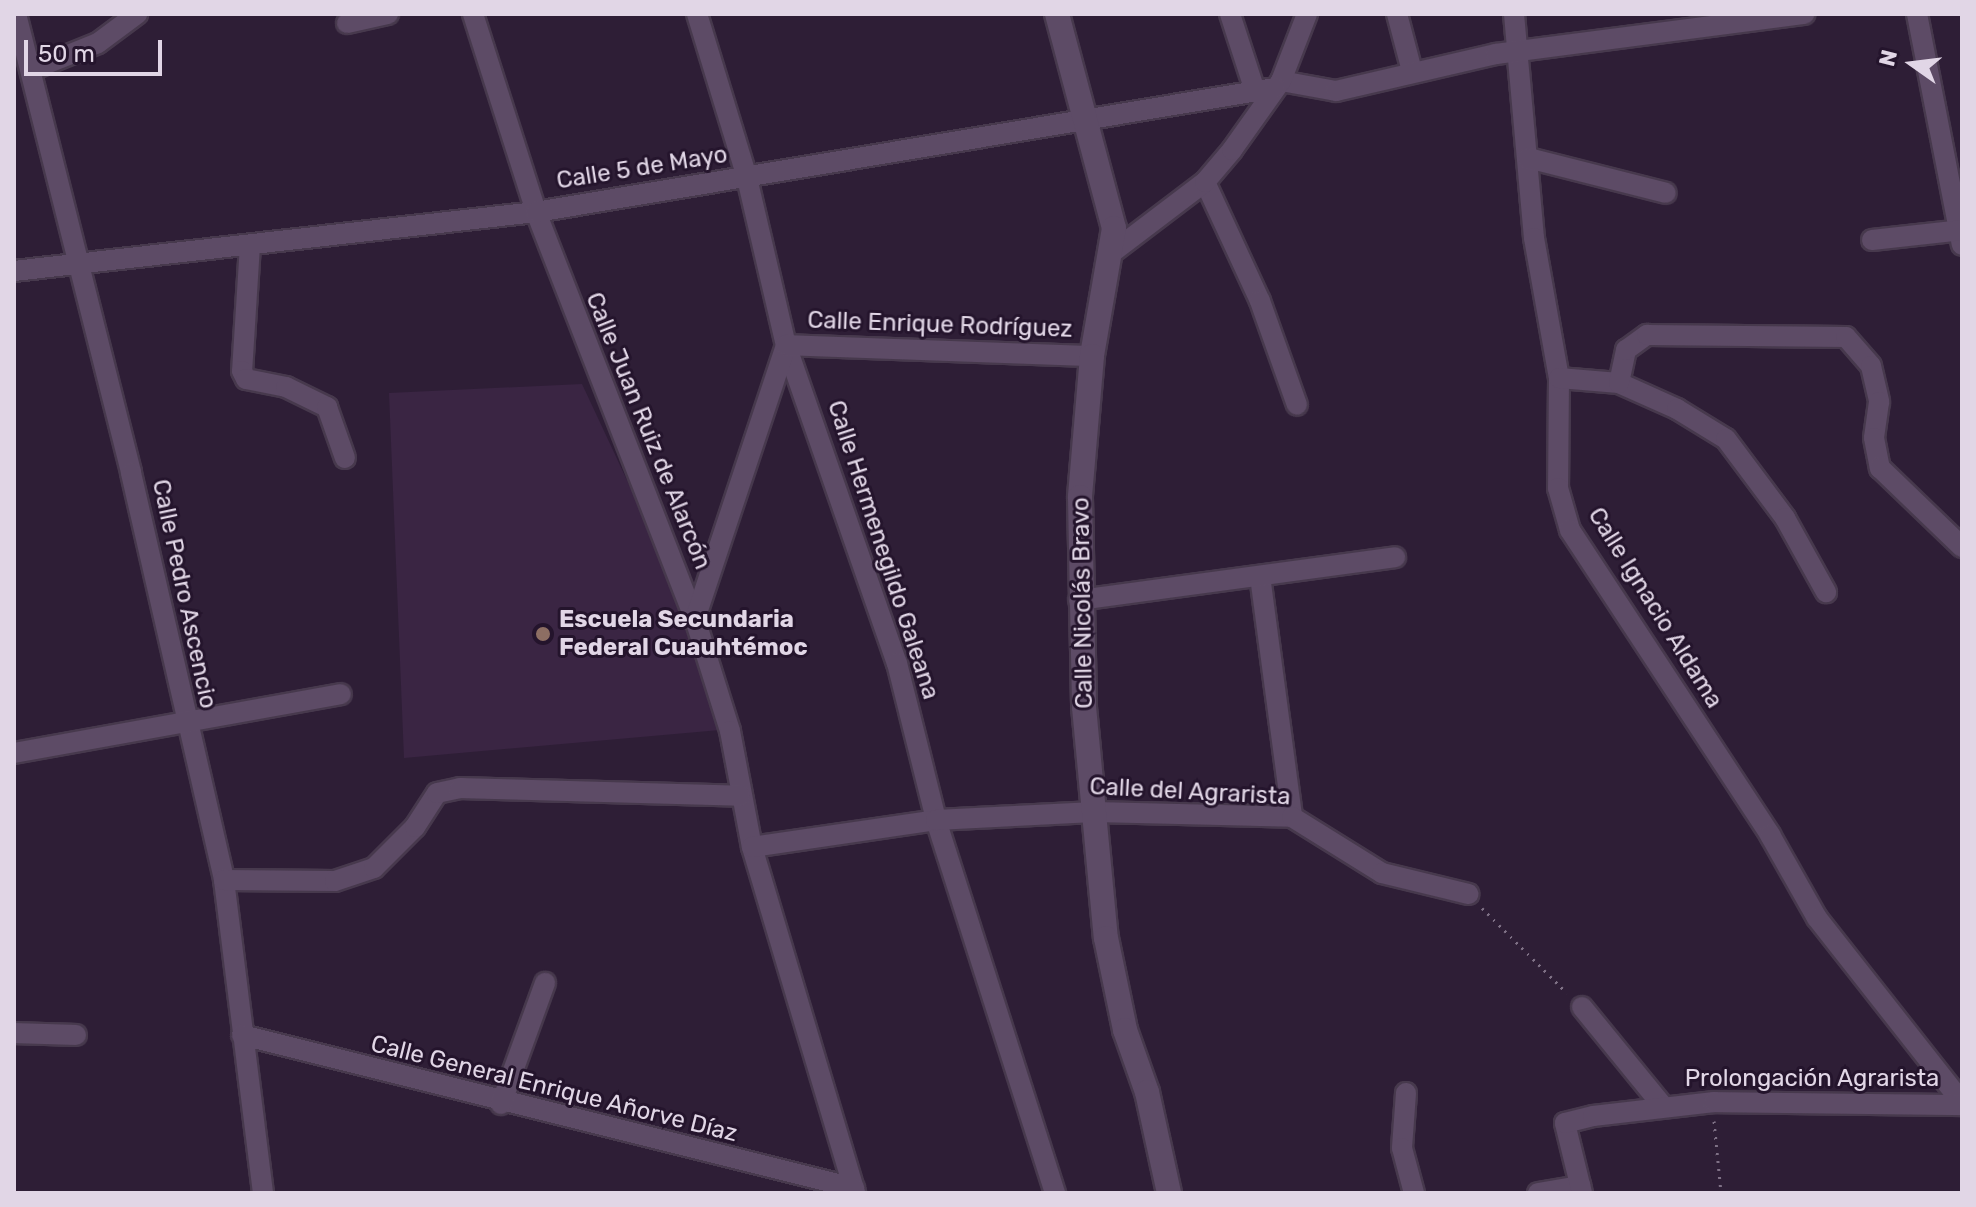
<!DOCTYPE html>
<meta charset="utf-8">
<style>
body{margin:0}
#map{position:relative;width:1976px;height:1207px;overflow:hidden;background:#2e1e36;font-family:Rubik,sans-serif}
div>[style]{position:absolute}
.built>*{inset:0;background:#3a2543}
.path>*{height:3px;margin-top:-1.5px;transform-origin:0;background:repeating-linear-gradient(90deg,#7f7186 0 2px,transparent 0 8px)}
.roads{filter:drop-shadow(2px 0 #47394d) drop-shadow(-2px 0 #47394d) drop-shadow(0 2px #47394d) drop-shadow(0 -2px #47394d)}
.street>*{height:20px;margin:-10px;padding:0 10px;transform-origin:10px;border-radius:10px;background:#5d4b66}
.secondary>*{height:24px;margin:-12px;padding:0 12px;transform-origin:12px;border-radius:12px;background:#5d4b66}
.dots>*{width:22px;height:22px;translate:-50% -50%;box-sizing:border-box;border:4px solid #24142c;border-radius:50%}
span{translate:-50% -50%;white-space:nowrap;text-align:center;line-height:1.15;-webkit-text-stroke:6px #24142c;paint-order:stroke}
.street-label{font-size:24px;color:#e1d6e6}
.poi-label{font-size:24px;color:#e1d6e6;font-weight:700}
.left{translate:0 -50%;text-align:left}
.frame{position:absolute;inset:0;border:16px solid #e1d6e6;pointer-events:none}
.north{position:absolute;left:1872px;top:24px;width:80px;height:80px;-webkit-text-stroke:6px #24142c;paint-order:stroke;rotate:284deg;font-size:22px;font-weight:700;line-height:32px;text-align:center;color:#e1d6e6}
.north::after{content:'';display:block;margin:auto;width:28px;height:36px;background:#e1d6e6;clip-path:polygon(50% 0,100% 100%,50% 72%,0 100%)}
.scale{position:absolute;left:24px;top:40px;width:138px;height:36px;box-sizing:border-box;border:4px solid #e1d6e6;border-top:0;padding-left:10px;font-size:24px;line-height:28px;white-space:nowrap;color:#e1d6e6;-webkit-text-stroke:6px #24142c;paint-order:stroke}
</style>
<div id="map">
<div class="built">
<div style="clip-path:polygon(582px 384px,654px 538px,720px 730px,404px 758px,389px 393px)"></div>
</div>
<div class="path">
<div style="left:1482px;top:908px;width:120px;rotate:45deg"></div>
<div style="left:1714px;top:1121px;width:72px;rotate:84.4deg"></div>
</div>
<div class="roads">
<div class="street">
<div style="left:16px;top:14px;width:473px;rotate:75.9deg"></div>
<div style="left:131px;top:473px;width:417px;rotate:77.1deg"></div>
<div style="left:224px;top:880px;width:315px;rotate:82.9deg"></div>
<div style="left:473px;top:14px;width:208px;rotate:72.3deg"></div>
<div style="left:536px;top:212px;width:437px;rotate:68.7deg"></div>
<div style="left:695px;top:619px;width:117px;rotate:72.6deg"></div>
<div style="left:730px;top:731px;width:118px;rotate:79.3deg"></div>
<div style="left:752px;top:847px;width:361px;rotate:73.4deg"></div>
<div style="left:697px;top:14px;width:171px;rotate:73deg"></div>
<div style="left:747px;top:178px;width:171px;rotate:76.9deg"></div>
<div style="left:786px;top:345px;width:337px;rotate:70.8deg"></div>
<div style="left:897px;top:663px;width:162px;rotate:76deg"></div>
<div style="left:936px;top:820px;width:392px;rotate:72.3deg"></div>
<div style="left:1230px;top:14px;width:81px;rotate:72deg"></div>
<div style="left:1397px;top:14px;width:59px;rotate:75.3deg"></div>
<div style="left:1514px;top:14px;width:225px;rotate:84.9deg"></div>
<div style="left:1534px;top:238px;width:142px;rotate:79.9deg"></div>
<div style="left:1559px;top:378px;width:110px;rotate:90.5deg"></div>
<div style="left:1558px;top:488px;width:44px;rotate:74.1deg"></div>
<div style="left:1570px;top:530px;width:365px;rotate:56.7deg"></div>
<div style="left:1770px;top:835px;width:95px;rotate:60.5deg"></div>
<div style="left:1817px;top:918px;width:234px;rotate:51.8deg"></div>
<div style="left:1917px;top:14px;width:235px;rotate:79deg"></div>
<div style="left:347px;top:23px;width:42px;rotate:-12.4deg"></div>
<div style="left:31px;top:70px;width:72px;rotate:-21.9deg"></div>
<div style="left:98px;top:43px;width:49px;rotate:-36.6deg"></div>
<div style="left:1281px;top:81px;width:56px;rotate:10.3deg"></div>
<div style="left:1336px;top:91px;width:164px;rotate:-13deg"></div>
<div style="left:1496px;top:54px;width:311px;rotate:-7.4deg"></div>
<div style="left:1528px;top:158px;width:142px;rotate:14.2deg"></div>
<div style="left:1205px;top:182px;width:131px;rotate:65.2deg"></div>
<div style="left:1260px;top:301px;width:110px;rotate:70.4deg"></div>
<div style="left:1872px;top:240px;width:91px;rotate:-6.3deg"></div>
<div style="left:250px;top:245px;width:126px;rotate:93.6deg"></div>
<div style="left:242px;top:371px;width:9px;rotate:63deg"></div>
<div style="left:246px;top:379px;width:41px;rotate:11.3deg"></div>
<div style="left:286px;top:387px;width:46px;rotate:26deg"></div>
<div style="left:327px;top:407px;width:54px;rotate:70.6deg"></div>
<div style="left:1114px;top:251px;width:114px;rotate:-37.2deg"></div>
<div style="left:1205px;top:182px;width:42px;rotate:-49.8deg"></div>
<div style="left:1232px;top:150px;width:85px;rotate:-54.6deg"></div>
<div style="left:1281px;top:81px;width:72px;rotate:-68.8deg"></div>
<div style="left:14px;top:271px;width:525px;rotate:-6.45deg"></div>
<div style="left:536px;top:212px;width:749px;rotate:-9.53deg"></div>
<div style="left:1559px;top:378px;width:60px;rotate:4.8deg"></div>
<div style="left:1619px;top:383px;width:64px;rotate:24.1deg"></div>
<div style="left:1677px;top:409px;width:57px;rotate:31.5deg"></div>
<div style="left:1726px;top:439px;width:99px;rotate:53.2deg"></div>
<div style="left:1785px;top:518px;width:85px;rotate:61deg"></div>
<div style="left:1619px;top:383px;width:34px;rotate:-78deg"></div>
<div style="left:1626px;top:350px;width:26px;rotate:-36deg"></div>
<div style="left:1647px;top:335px;width:199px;rotate:0.6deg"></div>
<div style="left:1846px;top:337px;width:38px;rotate:49deg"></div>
<div style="left:1871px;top:366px;width:37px;rotate:77deg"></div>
<div style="left:1879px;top:402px;width:36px;rotate:98deg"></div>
<div style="left:1874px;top:438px;width:31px;rotate:79deg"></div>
<div style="left:1880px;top:468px;width:114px;rotate:43.9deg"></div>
<div style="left:1260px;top:576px;width:243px;rotate:82.4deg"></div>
<div style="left:1079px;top:600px;width:319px;rotate:-7.7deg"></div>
<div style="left:695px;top:619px;width:289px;rotate:-71.6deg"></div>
<div style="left:786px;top:345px;width:306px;rotate:2.1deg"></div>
<div style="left:14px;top:753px;width:332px;rotate:-10.2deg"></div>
<div style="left:752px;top:847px;width:186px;rotate:-8.3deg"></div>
<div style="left:936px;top:820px;width:158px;rotate:-2.9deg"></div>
<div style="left:1094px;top:812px;width:198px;rotate:1.4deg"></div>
<div style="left:1292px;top:817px;width:106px;rotate:31.9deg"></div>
<div style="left:1382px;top:873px;width:89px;rotate:13.7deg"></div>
<div style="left:224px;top:880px;width:111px;rotate:0.5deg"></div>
<div style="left:335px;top:881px;width:41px;rotate:-18.4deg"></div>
<div style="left:374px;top:868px;width:58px;rotate:-45deg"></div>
<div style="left:415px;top:827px;width:40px;rotate:-57.1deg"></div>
<div style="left:437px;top:793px;width:24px;rotate:-12deg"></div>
<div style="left:460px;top:788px;width:280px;rotate:1.6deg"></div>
<div style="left:1582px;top:1007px;width:127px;rotate:50.8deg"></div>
<div style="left:14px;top:1033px;width:62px;rotate:1.8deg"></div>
<div style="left:242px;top:1035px;width:631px;rotate:14.04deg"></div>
<div style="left:1406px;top:1093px;width:55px;rotate:94.2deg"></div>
<div style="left:1402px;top:1148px;width:47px;rotate:75.1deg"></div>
<div style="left:501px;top:1104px;width:129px;rotate:-70deg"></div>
<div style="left:1538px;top:1193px;width:43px;rotate:-9.5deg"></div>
<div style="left:1582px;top:1193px;width:72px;rotate:-103.7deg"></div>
<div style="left:1565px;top:1123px;width:29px;rotate:-14deg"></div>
<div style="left:1593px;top:1116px;width:122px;rotate:-6.6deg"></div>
<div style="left:1714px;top:1102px;width:248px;rotate:0.7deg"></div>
</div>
<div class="secondary">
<div style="left:1057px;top:14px;width:221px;rotate:75.1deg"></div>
<div style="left:1114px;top:228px;width:130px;rotate:99.8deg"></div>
<div style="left:1092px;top:356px;width:142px;rotate:94.9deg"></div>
<div style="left:1080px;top:497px;width:210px;rotate:88.9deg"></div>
<div style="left:1084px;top:707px;width:232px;rotate:84.6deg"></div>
<div style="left:1106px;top:938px;width:94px;rotate:78.3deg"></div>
<div style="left:1125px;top:1030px;width:66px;rotate:70.5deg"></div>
<div style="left:1147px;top:1092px;width:103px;rotate:77.7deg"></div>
</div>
</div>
<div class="dots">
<div style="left:543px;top:634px;background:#8d6e63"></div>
</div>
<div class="street-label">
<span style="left:642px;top:168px;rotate:-9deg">Calle 5 de Mayo</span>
<span style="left:940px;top:325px;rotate:2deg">Calle Enrique Rodríguez</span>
<span style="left:648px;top:431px;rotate:68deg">Calle Juan Ruiz de Alarcón</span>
<span style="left:883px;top:550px;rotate:72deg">Calle Hermenegildo Galeana</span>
<span style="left:184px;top:594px;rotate:78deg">Calle Pedro Ascencio</span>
<span style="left:1083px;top:603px;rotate:-91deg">Calle Nicolás Bravo</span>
<span style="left:1655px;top:608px;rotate:58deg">Calle Ignacio Aldama</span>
<span style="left:1190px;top:792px;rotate:3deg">Calle del Agrarista</span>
<span style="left:1812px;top:1079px">Prolongación Agrarista</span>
<span style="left:554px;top:1089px;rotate:14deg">Calle General Enrique Añorve Díaz</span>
</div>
<div class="poi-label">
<span class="left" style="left:559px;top:634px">Escuela Secundaria<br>Federal Cuauhtémoc</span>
</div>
<div class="frame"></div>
<div class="north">N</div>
<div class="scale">50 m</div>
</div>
